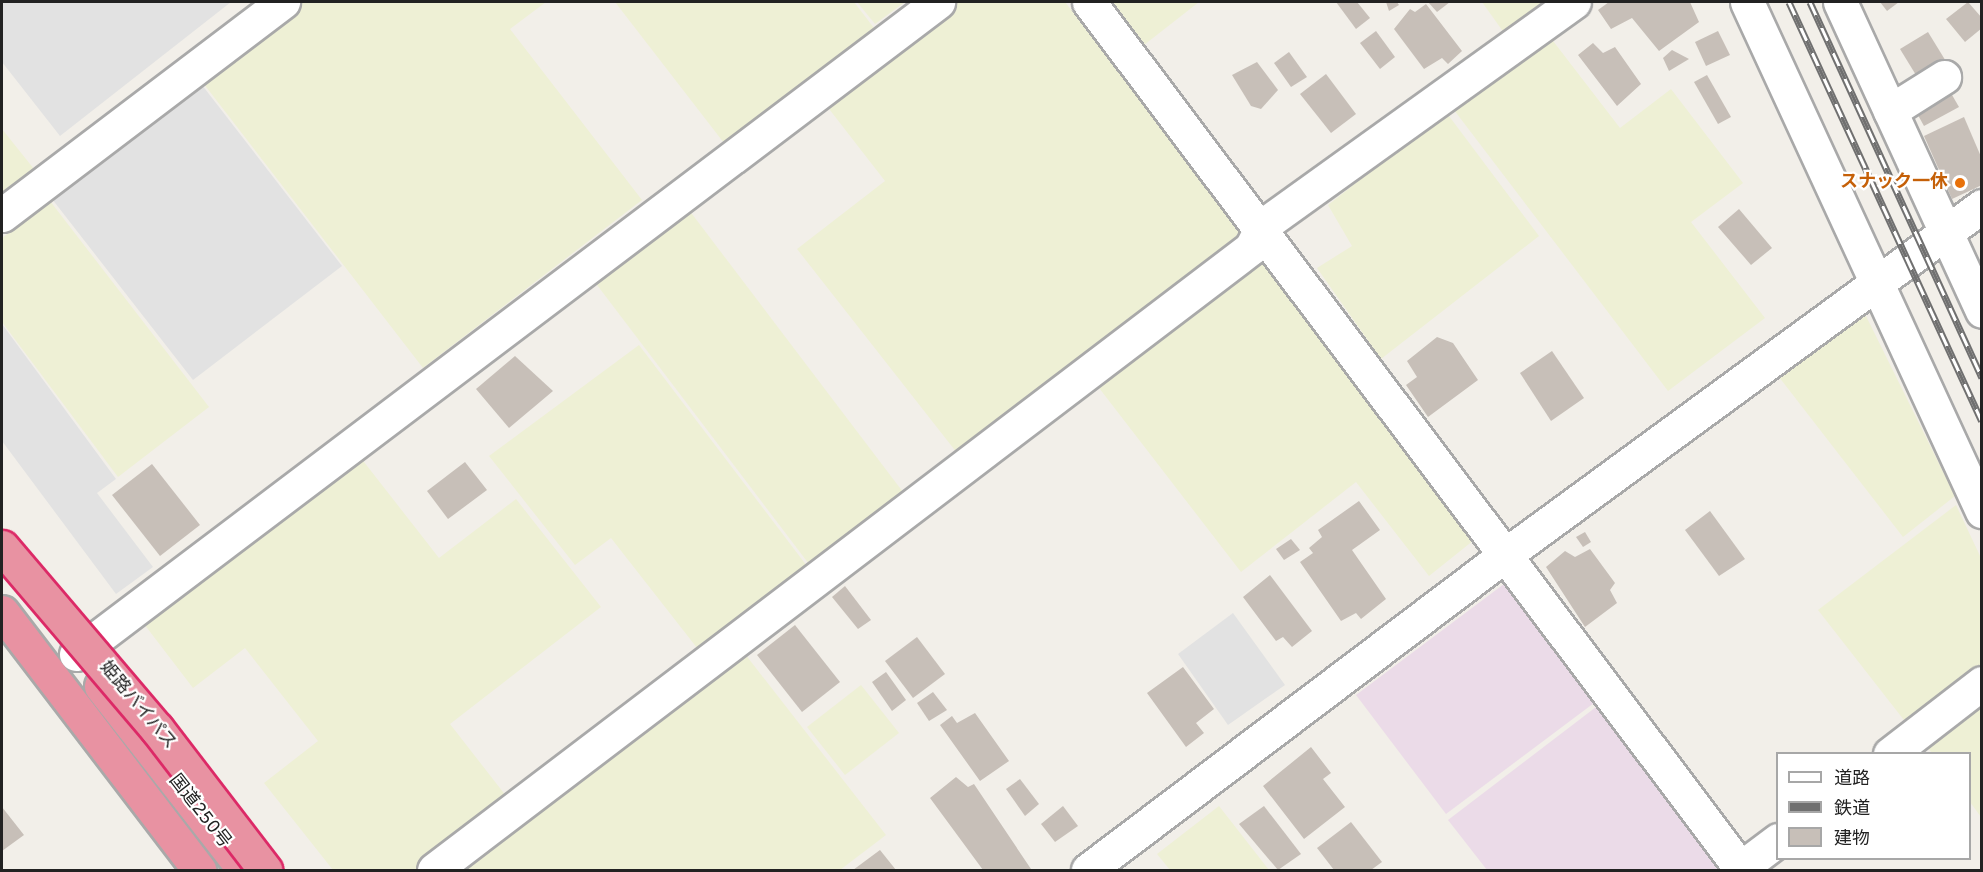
<!DOCTYPE html>
<meta charset="utf-8">
<style>
body{margin:0}
#map{position:relative;width:1983px;height:872px;overflow:hidden;background:#f2efe9;font-family:Overpass,"Noto Sans JP",sans-serif}
div>[style]{position:absolute}
.industrial>*{inset:0;background:#ebdbe8}
.farmland>*{inset:0;background:#eef0d5}
.parking>*{inset:0;background:#e2e2e2}
.building>*{inset:0;background:#c7bfb8}
.roads{filter:drop-shadow(2px 0 #a9a9a9) drop-shadow(-2px 0 #a9a9a9) drop-shadow(0 2px #a9a9a9) drop-shadow(0 -2px #a9a9a9)}
.street>*{height:33px;margin:-16.5px;padding:0 16.5px;transform-origin:16.5px;border-radius:16.5px;background:#fff}
.highway>*{height:33px;margin:-16.5px;padding:0 16.5px;transform-origin:16.5px;border-radius:16.5px;background:#e892a2}
.rail>*{height:7px;margin-top:-3.5px;transform-origin:0;background:repeating-linear-gradient(90deg,#fff 0 14px,#707070 0 28px);box-sizing:border-box;border-block:2px solid #707070}
.bridges{filter:drop-shadow(2px 0 #dc2a67) drop-shadow(-2px 0 #dc2a67) drop-shadow(0 2px #dc2a67) drop-shadow(0 -2px #dc2a67)}
.highway-bridge>*{height:33px;margin:-16.5px;padding:0 16.5px;transform-origin:16.5px;border-radius:16.5px;background:#e892a2}
.dots>*{width:16px;height:16px;translate:-50% -50%;box-sizing:border-box;border:3px solid #fff;border-radius:50%}
span{translate:-50% -50%;white-space:nowrap;text-align:center;line-height:1.15;-webkit-text-stroke:4.5px #fff;paint-order:stroke}
.food-label{font-size:18px;color:#c56008;font-weight:700}
.right{translate:-100% -50%;text-align:right}
.street-label{font-size:18px;color:#222}
.frame{position:absolute;inset:0;border:3px solid #222;pointer-events:none}
.legend{position:absolute;left:1776px;top:752px;width:195px;height:108px;box-sizing:border-box;background:#fff;border:2px solid #a7a7a7;margin:0;padding:8px 10px;list-style:none;font-size:18px;color:#222}
.legend li{display:flex;align-items:center;gap:12px;height:30px}
.legend b{width:30px;border:2px solid #a7a7a7}
</style>
<div id="map">
<div class="industrial">
<div style="clip-path:polygon(1508px 581px,1598px 700px,1446px 814px,1356px 695px)"></div>
<div style="clip-path:polygon(1600px 704px,1724px 865px,1717px 870px,1487px 870px,1448px 820px)"></div>
</div>
<div class="farmland">
<div style="clip-path:polygon(302px 2px,546px 2px,510px 29px,642px 200px,423px 368px,200px 79px)"></div>
<div style="clip-path:polygon(615px 2px,854px 2px,874px 28px,724px 143px)"></div>
<div style="clip-path:polygon(857px 2px,905px 2px,875px 24px)"></div>
<div style="clip-path:polygon(959px 2px,1065px 2px,1244px 230px,1236px 247px,961px 458px,797px 249px,885px 181px,826px 105px)"></div>
<div style="clip-path:polygon(1109px 2px,1199px 2px,1144px 45px)"></div>
<div style="clip-path:polygon(1482px 2px,1556px 2px,1507px 37px)"></div>
<div style="clip-path:polygon(1550px 37px,1620px 128px,1671px 89px,1743px 183px,1691px 222px,1765px 318px,1668px 391px,1454px 110px)"></div>
<div style="clip-path:polygon(1446px 112px,1539px 236px,1381px 359px,1317px 268px,1352px 246px,1328px 205px)"></div>
<div style="clip-path:polygon(2px 129px,34px 169px,2px 195px)"></div>
<div style="clip-path:polygon(50px 201px,209px 407px,118px 477px,2px 322px,2px 238px)"></div>
<div style="clip-path:polygon(689px 210px,906px 496px,812px 568px,594px 281px)"></div>
<div style="clip-path:polygon(1255px 262px,1272px 267px,1479px 536px,1429px 576px,1356px 482px,1241px 572px,1096px 384px)"></div>
<div style="clip-path:polygon(1864px 312px,1955px 496px,1903px 537px,1779px 377px)"></div>
<div style="clip-path:polygon(639px 345px,810px 570px,701px 653px,611px 538px,575px 565px,489px 456px)"></div>
<div style="clip-path:polygon(357px 453px,439px 558px,516px 499px,601px 607px,450px 724px,510px 801px,420px 870px,333px 870px,264px 783px,318px 741px,245px 648px,193px 688px,141px 620px)"></div>
<div style="clip-path:polygon(1956px 505px,1981px 558px,1981px 667px,1907px 724px,1818px 610px)"></div>
<div style="clip-path:polygon(745px 654px,886px 835px,840px 870px,465px 870px)"></div>
<div style="clip-path:polygon(861px 685px,899px 733px,845px 775px,807px 727px)"></div>
<div style="clip-path:polygon(1981px 701px,1981px 817px,1970px 802px,1970px 754px,1932px 753px,1925px 745px)"></div>
<div style="clip-path:polygon(1219px 806px,1269px 870px,1170px 870px,1157px 854px)"></div>
</div>
<div class="parking">
<div style="clip-path:polygon(2px 2px,231px 2px,60px 136px,2px 62px)"></div>
<div style="clip-path:polygon(202px 85px,342px 266px,193px 380px,52px 199px)"></div>
<div style="clip-path:polygon(2px 324px,116px 479px,97px 493px,153px 567px,116px 594px,2px 441px)"></div>
<div style="clip-path:polygon(1233px 613px,1285px 685px,1228px 725px,1178px 654px)"></div>
</div>
<div class="building">
<div style="clip-path:polygon(1336px 2px,1357px 2px,1370px 18px,1356px 29px)"></div>
<div style="clip-path:polygon(1386px 2px,1397px 2px,1399px 5px,1389px 11px)"></div>
<div style="clip-path:polygon(1428px 2px,1450px 2px,1437px 12px)"></div>
<div style="clip-path:polygon(1609px 2px,1690px 2px,1699px 22px,1659px 51px,1632px 18px,1611px 29px,1598px 10px)"></div>
<div style="clip-path:polygon(1880px 2px,1899px 2px,1887px 11px)"></div>
<div style="clip-path:polygon(1968px 2px,1982px 18px,1982px 28px,1965px 42px,1946px 19px)"></div>
<div style="clip-path:polygon(1426px 4px,1462px 51px,1448px 64px,1442px 58px,1424px 69px,1394px 29px,1410px 9px,1415px 12px)"></div>
<div style="clip-path:polygon(1376px 31px,1395px 57px,1380px 69px,1360px 43px)"></div>
<div style="clip-path:polygon(1718px 31px,1730px 55px,1706px 66px,1695px 42px)"></div>
<div style="clip-path:polygon(1928px 32px,1947px 63px,1919px 80px,1900px 49px)"></div>
<div style="clip-path:polygon(1593px 43px,1603px 53px,1615px 47px,1641px 84px,1617px 106px,1578px 55px)"></div>
<div style="clip-path:polygon(1672px 50px,1689px 59px,1669px 71px,1663px 58px)"></div>
<div style="clip-path:polygon(1289px 52px,1307px 77px,1291px 87px,1274px 63px)"></div>
<div style="clip-path:polygon(1257px 62px,1278px 90px,1261px 109px,1251px 106px,1232px 75px)"></div>
<div style="clip-path:polygon(1326px 74px,1356px 114px,1331px 133px,1300px 94px)"></div>
<div style="clip-path:polygon(1707px 75px,1731px 117px,1718px 124px,1694px 82px)"></div>
<div style="clip-path:polygon(1948px 88px,1959px 107px,1924px 126px,1914px 108px)"></div>
<div style="clip-path:polygon(1964px 117px,1982px 159px,1982px 185px,1952px 199px,1924px 136px)"></div>
<div style="clip-path:polygon(1739px 209px,1772px 248px,1751px 265px,1718px 227px)"></div>
<div style="clip-path:polygon(1437px 337px,1453px 343px,1478px 380px,1428px 417px,1406px 385px,1417px 377px,1407px 361px)"></div>
<div style="clip-path:polygon(1552px 351px,1584px 398px,1551px 421px,1520px 373px)"></div>
<div style="clip-path:polygon(515px 356px,553px 391px,509px 428px,476px 389px)"></div>
<div style="clip-path:polygon(465px 462px,487px 490px,448px 519px,427px 491px)"></div>
<div style="clip-path:polygon(152px 464px,200px 525px,160px 556px,112px 495px)"></div>
<div style="clip-path:polygon(1359px 501px,1380px 530px,1352px 550px,1386px 599px,1361px 619px,1356px 613px,1341px 621px,1300px 562px,1313px 553px,1309px 548px,1322px 537px,1318px 530px)"></div>
<div style="clip-path:polygon(1710px 511px,1745px 559px,1719px 576px,1685px 530px)"></div>
<div style="clip-path:polygon(1585px 532px,1591px 542px,1583px 547px,1576px 537px)"></div>
<div style="clip-path:polygon(1291px 539px,1300px 550px,1284px 560px,1276px 549px)"></div>
<div style="clip-path:polygon(1590px 549px,1615px 583px,1610px 590px,1617px 603px,1585px 627px,1546px 567px,1565px 551px,1575px 557px)"></div>
<div style="clip-path:polygon(1270px 575px,1312px 631px,1292px 647px,1283px 637px,1276px 641px,1243px 597px)"></div>
<div style="clip-path:polygon(845px 586px,871px 620px,858px 629px,832px 597px)"></div>
<div style="clip-path:polygon(795px 625px,840px 682px,802px 712px,757px 655px)"></div>
<div style="clip-path:polygon(917px 637px,945px 674px,913px 698px,885px 661px)"></div>
<div style="clip-path:polygon(1183px 667px,1214px 709px,1196px 723px,1204px 733px,1186px 747px,1147px 693px)"></div>
<div style="clip-path:polygon(886px 672px,906px 700px,892px 711px,872px 682px)"></div>
<div style="clip-path:polygon(933px 692px,947px 710px,929px 721px,917px 703px)"></div>
<div style="clip-path:polygon(975px 713px,1009px 761px,980px 781px,940px 725px,952px 716px,957px 723px)"></div>
<div style="clip-path:polygon(1311px 747px,1331px 773px,1323px 779px,1345px 807px,1304px 839px,1263px 786px)"></div>
<div style="clip-path:polygon(956px 777px,968px 787px,974px 784px,1031px 869px,983px 870px,930px 798px)"></div>
<div style="clip-path:polygon(1020px 779px,1039px 804px,1025px 816px,1006px 789px)"></div>
<div style="clip-path:polygon(1063px 806px,1078px 826px,1055px 842px,1041px 824px)"></div>
<div style="clip-path:polygon(1264px 806px,1301px 854px,1278px 870px,1239px 824px)"></div>
<div style="clip-path:polygon(2px 807px,24px 835px,2px 851px)"></div>
<div style="clip-path:polygon(1351px 822px,1382px 862px,1371px 870px,1334px 870px,1317px 848px)"></div>
<div style="clip-path:polygon(880px 850px,896px 870px,853px 870px)"></div>
</div>
<div class="roads">
<div class="street">
<div style="left:1089px;top:2px;width:1086px;rotate:53.05deg"></div>
<div style="left:1747px;top:2px;width:561px;rotate:65.22deg"></div>
<div style="left:1840px;top:2px;width:340px;rotate:65.3deg"></div>
<div style="left:1890px;top:111px;width:64px;rotate:-32.2deg"></div>
<div style="left:2px;top:215px;width:353px;rotate:-37.2deg"></div>
<div style="left:76px;top:654px;width:1081px;rotate:-37.1deg"></div>
<div style="left:1890px;top:754px;width:116px;rotate:-37.7deg"></div>
<div style="left:434px;top:870px;width:1027px;rotate:-37.28deg"></div>
<div style="left:1251px;top:248px;width:25px;rotate:-63deg"></div>
<div style="left:1262px;top:226px;width:384px;rotate:-35.7deg"></div>
<div style="left:1088px;top:870px;width:523px;rotate:-37.07deg"></div>
<div style="left:1505px;top:555px;width:591px;rotate:-36.19deg"></div>
<div style="left:1738px;top:870px;width:50px;rotate:-36.9deg"></div>
</div>
<div class="highway">
<div style="left:2px;top:612px;width:325px;rotate:52.6deg"></div>
<div style="left:101px;top:686px;width:233px;rotate:52.1deg"></div>
</div>
</div>
<div class="rail">
<div style="left:1789px;top:2px;width:461px;rotate:65.3deg"></div>
<div style="left:1810px;top:2px;width:413px;rotate:65.4deg"></div>
</div>
<div class="bridges">
<div class="highway-bridge">
<div style="left:2px;top:547px;width:239px;rotate:49.6deg"></div>
<div style="left:157px;top:729px;width:178px;rotate:52.5deg"></div>
</div>
</div>
<div class="dots">
<div style="left:1960px;top:183px;background:#e8710a"></div>
</div>
<div class="food-label">
<span class="right" style="left:1948px;top:183px">スナック一休</span>
</div>
<div class="street-label">
<span style="left:137px;top:706px;rotate:50deg">姫路バイパス</span>
<span style="left:199px;top:812px;rotate:52deg">国道250号</span>
</div>
<div class="frame"></div>
<ul class="legend">
<li><b style="height:8px;background:#fff"></b>道路</li>
<li><b style="height:8px;background:#707070"></b>鉄道</li>
<li><b style="height:16px;background:#c7bfb8"></b>建物</li>
</ul>
</div>
